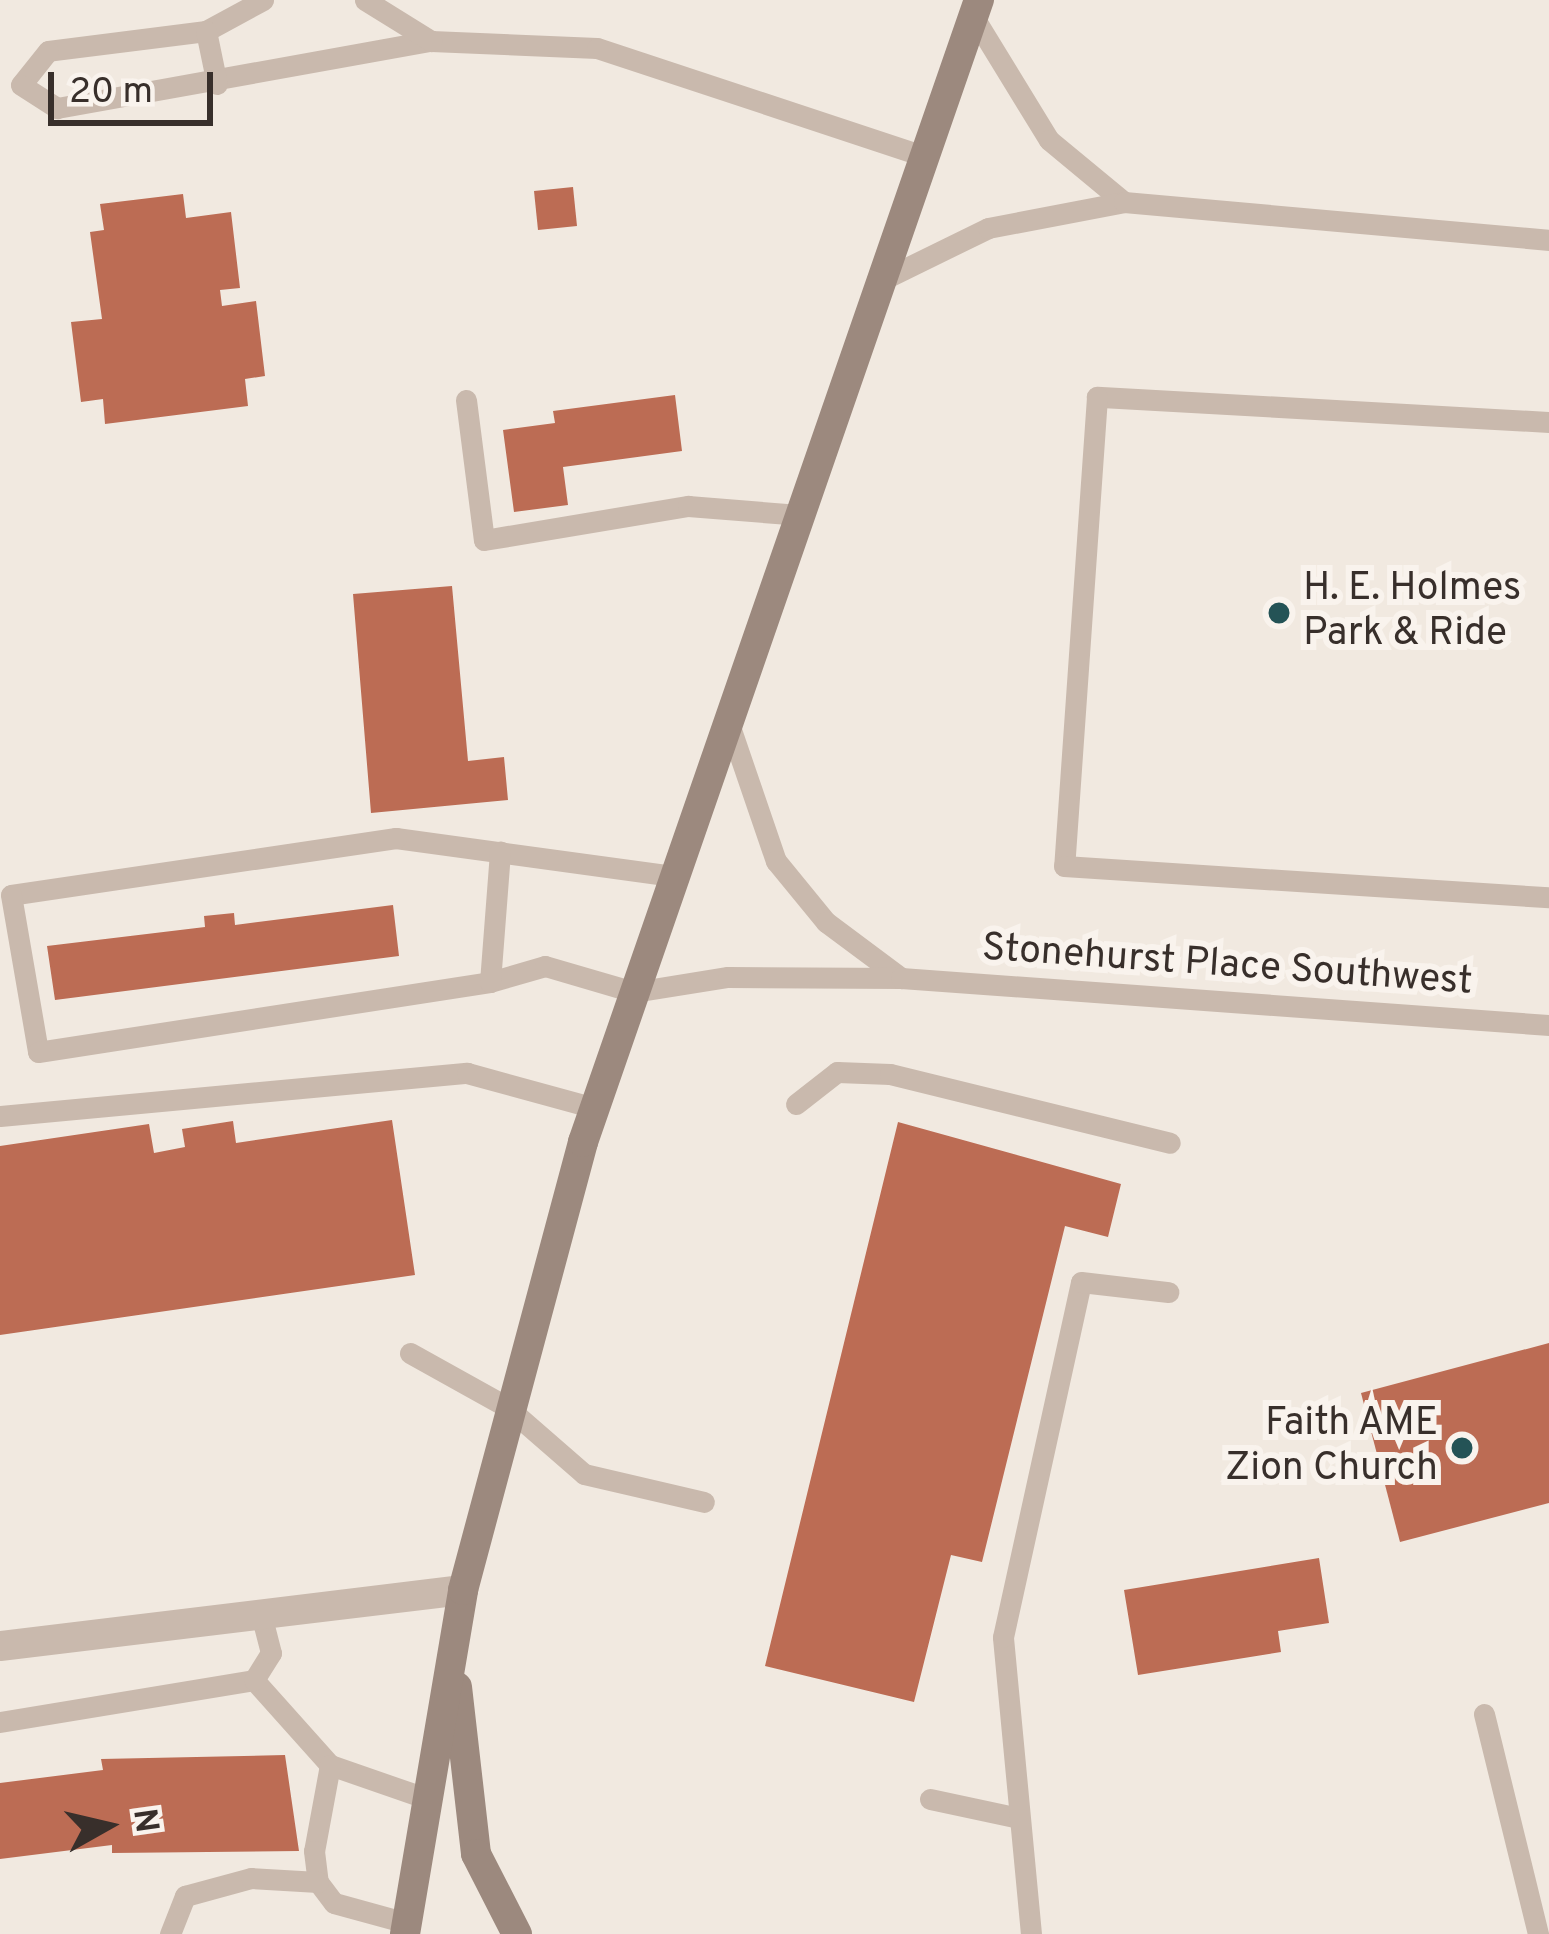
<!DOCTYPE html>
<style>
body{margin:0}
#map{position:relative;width:1549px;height:1934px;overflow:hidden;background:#f1e9e0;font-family:Overpass,sans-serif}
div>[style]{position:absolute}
.building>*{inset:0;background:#bc6c54}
.lane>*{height:21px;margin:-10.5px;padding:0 10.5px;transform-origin:10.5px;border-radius:10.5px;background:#c9b9ad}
.street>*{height:30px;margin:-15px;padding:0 15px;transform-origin:15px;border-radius:15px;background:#c9b9ad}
.secondary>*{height:30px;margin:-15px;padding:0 15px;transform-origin:15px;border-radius:15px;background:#9c897e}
.dots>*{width:33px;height:33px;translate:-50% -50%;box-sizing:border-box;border:6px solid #f9f3ed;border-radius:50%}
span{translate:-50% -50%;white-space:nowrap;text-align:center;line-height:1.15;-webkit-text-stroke:12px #f9f3ed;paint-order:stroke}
.poi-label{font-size:39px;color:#382f2b}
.left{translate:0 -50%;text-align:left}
.right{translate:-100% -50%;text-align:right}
.street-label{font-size:39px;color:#382f2b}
.north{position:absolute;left:48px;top:1766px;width:120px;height:120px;-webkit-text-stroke:9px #f9f3ed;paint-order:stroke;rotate:82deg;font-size:33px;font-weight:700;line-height:48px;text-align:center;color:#382f2b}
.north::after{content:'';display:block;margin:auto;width:42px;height:54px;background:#382f2b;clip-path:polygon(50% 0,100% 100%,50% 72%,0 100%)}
.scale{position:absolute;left:48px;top:72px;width:165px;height:54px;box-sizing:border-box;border:6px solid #382f2b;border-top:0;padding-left:15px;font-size:36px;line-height:42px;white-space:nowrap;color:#382f2b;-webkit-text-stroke:9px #f9f3ed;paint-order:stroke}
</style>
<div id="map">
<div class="building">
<div style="clip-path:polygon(573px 187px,577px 226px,538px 230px,534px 191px)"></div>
<div style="clip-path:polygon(183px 194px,186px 218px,231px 212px,240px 288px,220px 290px,222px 306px,256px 301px,265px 376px,245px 379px,248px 406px,105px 424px,103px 399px,81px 402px,71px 322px,102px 319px,90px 232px,104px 230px,100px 204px)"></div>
<div style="clip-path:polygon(675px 395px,682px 451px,563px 467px,568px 505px,514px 512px,503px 430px,555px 423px,553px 411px)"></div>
<div style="clip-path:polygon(452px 586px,468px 761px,504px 757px,508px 800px,371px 813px,353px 594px)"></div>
<div style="clip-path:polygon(393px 905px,399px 956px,55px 1000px,47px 946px,205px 927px,204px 916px,234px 913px,235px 925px)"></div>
<div style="clip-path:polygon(392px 1120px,415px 1275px,0 1335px,0 1146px,149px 1124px,154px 1153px,185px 1147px,182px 1129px,233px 1121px,236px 1143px)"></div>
<div style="clip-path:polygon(898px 1122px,1121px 1184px,1108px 1237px,1065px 1226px,982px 1562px,951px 1555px,914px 1702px,765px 1666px)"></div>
<div style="clip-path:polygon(1549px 1343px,1549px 1503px,1400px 1542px,1361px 1393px)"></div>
<div style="clip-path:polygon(1319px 1558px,1329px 1623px,1278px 1631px,1281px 1652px,1138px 1675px,1124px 1590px)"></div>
<div style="clip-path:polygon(285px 1755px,299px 1851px,112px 1853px,112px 1845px,0 1859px,0 1783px,103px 1770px,101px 1759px)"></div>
</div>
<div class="lane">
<div style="left:263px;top:0;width:65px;rotate:151.5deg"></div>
<div style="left:206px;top:31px;width:159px;rotate:172.8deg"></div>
<div style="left:48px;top:51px;width:43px;rotate:128.5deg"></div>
<div style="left:21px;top:85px;width:43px;rotate:32.6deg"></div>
<div style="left:57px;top:108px;width:380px;rotate:-10.2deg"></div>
<div style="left:431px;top:41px;width:166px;rotate:2.4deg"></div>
<div style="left:597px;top:48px;width:343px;rotate:18.3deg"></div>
<div style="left:365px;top:0;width:78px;rotate:31.8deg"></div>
<div style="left:973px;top:16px;width:145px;rotate:58.5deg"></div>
<div style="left:1049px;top:140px;width:97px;rotate:39.6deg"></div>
<div style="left:206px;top:31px;width:54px;rotate:78.3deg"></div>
<div style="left:880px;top:281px;width:120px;rotate:-26.1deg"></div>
<div style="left:988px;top:228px;width:138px;rotate:-10.8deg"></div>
<div style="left:1124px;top:202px;width:427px;rotate:5.1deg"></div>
<div style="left:466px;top:400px;width:141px;rotate:82.7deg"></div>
<div style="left:484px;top:540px;width:207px;rotate:-9.5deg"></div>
<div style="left:688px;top:506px;width:111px;rotate:4.6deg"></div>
<div style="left:1549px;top:422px;width:453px;rotate:-176.8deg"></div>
<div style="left:1097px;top:397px;width:470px;rotate:94deg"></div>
<div style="left:1064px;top:866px;width:486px;rotate:3.7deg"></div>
<div style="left:729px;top:724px;width:145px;rotate:71.1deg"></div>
<div style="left:776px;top:861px;width:79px;rotate:50.7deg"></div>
<div style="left:826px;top:922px;width:94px;rotate:36.7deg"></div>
<div style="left:673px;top:876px;width:280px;rotate:-172.2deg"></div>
<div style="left:396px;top:838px;width:389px;rotate:171.6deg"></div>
<div style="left:11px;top:895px;width:159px;rotate:80.2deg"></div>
<div style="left:38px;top:1052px;width:457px;rotate:-8.8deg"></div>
<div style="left:490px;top:982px;width:57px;rotate:-16.2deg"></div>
<div style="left:545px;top:966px;width:93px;rotate:16.3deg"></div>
<div style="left:634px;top:992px;width:95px;rotate:-9.1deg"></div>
<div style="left:728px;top:977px;width:173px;rotate:0.3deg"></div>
<div style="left:901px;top:978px;width:650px;rotate:4.15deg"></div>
<div style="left:490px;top:982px;width:131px;rotate:-85.6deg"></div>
<div style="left:796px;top:1104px;width:52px;rotate:-38deg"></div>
<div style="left:837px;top:1072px;width:53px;rotate:2.2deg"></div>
<div style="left:890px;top:1074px;width:288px;rotate:13.8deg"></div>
<div style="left:0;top:1116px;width:469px;rotate:-5.3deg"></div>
<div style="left:467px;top:1073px;width:133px;rotate:15.3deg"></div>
<div style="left:410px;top:1353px;width:111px;rotate:29.1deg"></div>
<div style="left:507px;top:1407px;width:102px;rotate:41deg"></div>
<div style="left:584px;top:1474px;width:123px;rotate:13.1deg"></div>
<div style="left:254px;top:1680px;width:114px;rotate:48.2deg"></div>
<div style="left:330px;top:1765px;width:104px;rotate:19.1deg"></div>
<div style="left:1484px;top:1714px;width:227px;rotate:76.2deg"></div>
<div style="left:0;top:1722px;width:257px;rotate:-9.4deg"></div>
<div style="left:254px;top:1680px;width:32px;rotate:-58deg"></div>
<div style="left:271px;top:1653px;width:40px;rotate:-104.4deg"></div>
<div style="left:330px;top:1765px;width:87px;rotate:100.5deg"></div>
<div style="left:314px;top:1851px;width:31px;rotate:83deg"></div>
<div style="left:318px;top:1882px;width:26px;rotate:53deg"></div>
<div style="left:334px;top:1903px;width:76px;rotate:15.3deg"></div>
<div style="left:930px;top:1799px;width:91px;rotate:12.1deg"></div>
<div style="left:170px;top:1934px;width:41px;rotate:-68.5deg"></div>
<div style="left:185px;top:1896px;width:68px;rotate:-15.3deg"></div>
<div style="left:251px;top:1878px;width:67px;rotate:3.4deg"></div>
<div style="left:1031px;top:1934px;width:298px;rotate:-95.4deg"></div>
<div style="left:1003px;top:1637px;width:363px;rotate:-77.6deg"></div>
<div style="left:1081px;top:1282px;width:88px;rotate:6.6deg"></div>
</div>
<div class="street">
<div style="left:0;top:1646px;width:466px;rotate:-6.9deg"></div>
</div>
<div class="secondary">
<div style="left:457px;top:1687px;width:168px;rotate:83.5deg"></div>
<div style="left:476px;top:1854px;width:90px;rotate:62.9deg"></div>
<div style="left:405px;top:1934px;width:349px;rotate:-80.4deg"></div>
<div style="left:463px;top:1590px;width:464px;rotate:-75deg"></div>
<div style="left:583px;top:1142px;width:1209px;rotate:-70.88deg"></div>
</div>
<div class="dots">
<div style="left:1279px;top:613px;background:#245356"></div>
<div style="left:1462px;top:1448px;background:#245356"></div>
</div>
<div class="poi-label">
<span class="left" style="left:1303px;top:613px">H. E. Holmes<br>Park &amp; Ride</span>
<span class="right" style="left:1438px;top:1448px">Faith AME<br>Zion Church</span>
</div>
<div class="street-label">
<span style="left:1227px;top:967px;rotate:4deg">Stonehurst Place Southwest</span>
</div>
<div class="north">N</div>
<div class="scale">20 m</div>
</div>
